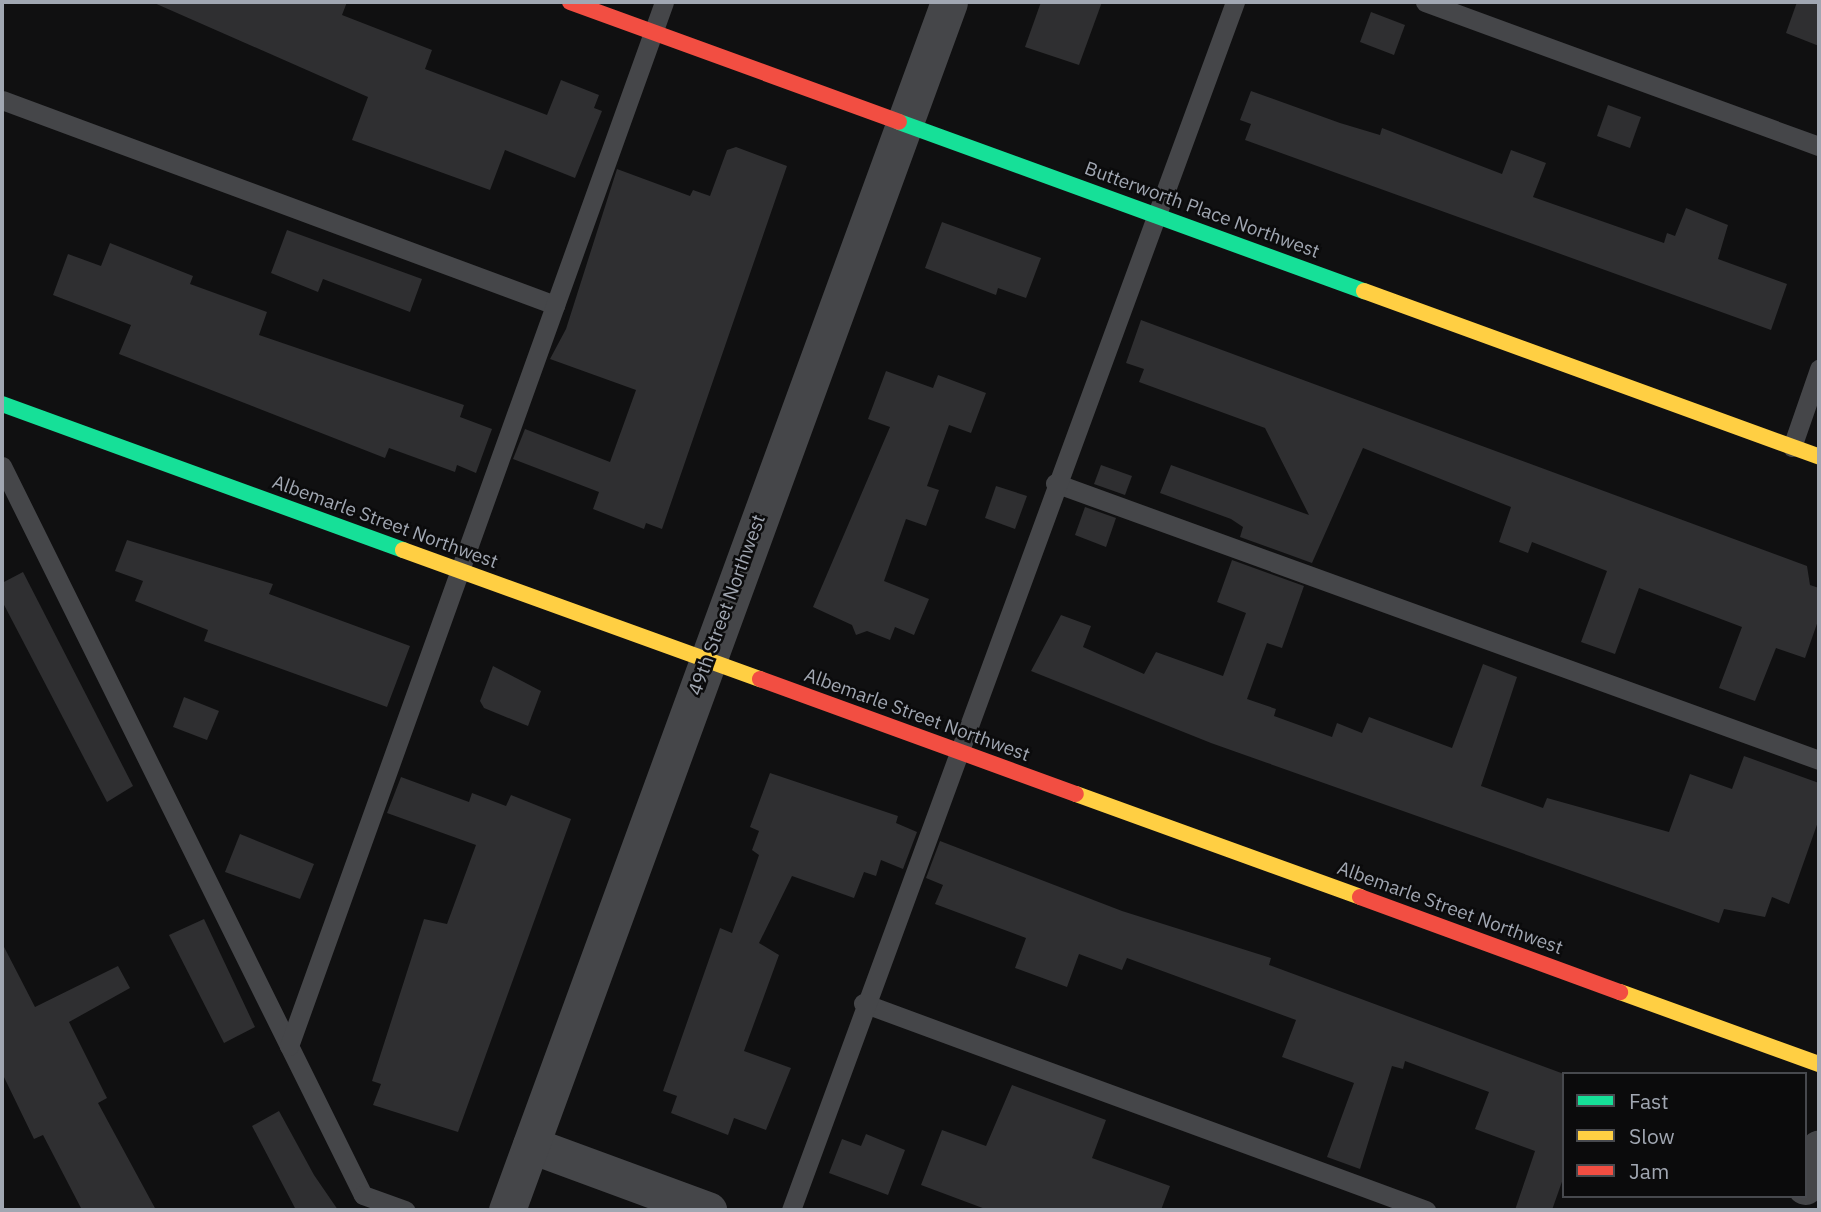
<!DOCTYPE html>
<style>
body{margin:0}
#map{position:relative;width:1821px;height:1212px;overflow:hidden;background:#101011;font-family:"IBM Plex Sans",sans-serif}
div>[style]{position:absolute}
.building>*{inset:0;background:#2f2f31}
.lane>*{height:19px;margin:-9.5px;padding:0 9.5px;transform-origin:9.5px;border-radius:9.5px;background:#454649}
.street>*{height:37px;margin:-18.5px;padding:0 18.5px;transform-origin:18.5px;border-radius:18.5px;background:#454649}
.fast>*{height:16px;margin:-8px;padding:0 8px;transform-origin:8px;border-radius:8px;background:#16e098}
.slow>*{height:16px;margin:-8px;padding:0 8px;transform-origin:8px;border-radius:8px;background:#ffcf43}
.jam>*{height:16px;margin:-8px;padding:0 8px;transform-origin:8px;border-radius:8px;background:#f24e42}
span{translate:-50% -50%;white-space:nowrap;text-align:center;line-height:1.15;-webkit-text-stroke:5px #0b0b0c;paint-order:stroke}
.street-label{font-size:19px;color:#a1a7b2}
.frame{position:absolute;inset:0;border:4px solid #a1a7b2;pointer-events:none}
.legend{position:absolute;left:1562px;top:1072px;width:245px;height:126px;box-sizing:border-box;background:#0b0b0c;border:2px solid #47494e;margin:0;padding:9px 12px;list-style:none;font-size:21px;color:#a1a7b2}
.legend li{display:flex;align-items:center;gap:14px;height:35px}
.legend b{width:35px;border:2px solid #47494e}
</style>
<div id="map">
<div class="building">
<div style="clip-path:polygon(152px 2px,347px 2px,342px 15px,432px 50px,425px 69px,547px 115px,561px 80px,599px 95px,594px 108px,602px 111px,575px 178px,505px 150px,490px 190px,352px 140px,368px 97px)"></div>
<div style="clip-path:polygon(1041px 2px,1102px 2px,1079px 65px,1025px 47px)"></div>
<div style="clip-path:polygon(1797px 2px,1819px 2px,1819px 46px,1786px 33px)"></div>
<div style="clip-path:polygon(1371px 12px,1405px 25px,1394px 55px,1360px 42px)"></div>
<div style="clip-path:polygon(1251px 91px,1340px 123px,1380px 135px,1382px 128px,1502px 174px,1511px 150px,1546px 163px,1533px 197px,1664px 243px,1667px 233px,1675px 236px,1686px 208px,1728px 225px,1718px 259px,1787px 284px,1771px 330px,1245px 140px,1251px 124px,1240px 120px)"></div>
<div style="clip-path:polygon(1608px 105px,1641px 117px,1630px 148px,1597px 136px)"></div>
<div style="clip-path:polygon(736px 147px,787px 166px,662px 529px,646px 523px,644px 529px,593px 509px,599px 492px,513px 459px,525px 429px,610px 462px,636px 390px,550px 359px,566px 329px,617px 169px,690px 196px,693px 190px,710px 196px,727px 150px)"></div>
<div style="clip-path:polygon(942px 222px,1041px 258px,1026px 298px,998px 288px,996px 295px,925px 268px)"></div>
<div style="clip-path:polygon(287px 230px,422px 279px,410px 312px,323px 279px,318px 292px,271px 273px)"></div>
<div style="clip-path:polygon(110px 243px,193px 276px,190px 284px,267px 312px,259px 335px,464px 405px,460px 417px,492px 429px,476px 473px,457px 465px,455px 472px,389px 448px,385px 458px,119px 354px,131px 325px,53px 295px,68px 254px,101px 266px)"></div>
<div style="clip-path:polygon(1141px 320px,1807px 566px,1810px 585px,1819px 588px,1819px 618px,1805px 658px,1776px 648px,1755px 701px,1719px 688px,1742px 627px,1639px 588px,1615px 654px,1581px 642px,1607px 571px,1532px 542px,1528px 553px,1499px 542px,1511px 507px,1363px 448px,1312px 563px,1240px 537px,1243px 527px,1231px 519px,1160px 493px,1171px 465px,1309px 515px,1265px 428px,1139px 382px,1144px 369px,1126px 363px)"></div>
<div style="clip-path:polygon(886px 371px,933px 388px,938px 375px,986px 393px,971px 433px,949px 425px,927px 486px,939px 490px,926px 526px,906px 519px,884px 581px,929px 599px,914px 635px,895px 627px,890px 640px,867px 631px,856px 635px,852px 625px,813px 607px,890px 427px,868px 419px)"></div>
<div style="clip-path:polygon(1101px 465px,1132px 476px,1125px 495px,1094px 484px)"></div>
<div style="clip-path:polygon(996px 486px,1027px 496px,1015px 529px,985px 518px)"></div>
<div style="clip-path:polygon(1085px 507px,1116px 518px,1106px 547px,1075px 535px)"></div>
<div style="clip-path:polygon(127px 540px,273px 584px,269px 594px,410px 646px,387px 707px,204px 641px,208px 630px,135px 601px,143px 581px,115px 571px)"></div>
<div style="clip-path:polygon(1232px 560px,1304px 586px,1282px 648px,1267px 643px,1247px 699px,1276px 709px,1274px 716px,1332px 737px,1337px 723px,1362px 733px,1369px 717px,1452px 748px,1483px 664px,1517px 677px,1481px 786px,1543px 808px,1547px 798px,1669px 832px,1690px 774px,1732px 789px,1744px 756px,1819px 783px,1819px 819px,1789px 904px,1772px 897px,1765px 917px,1724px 909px,1719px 923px,1211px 743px,1031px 671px,1061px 615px,1091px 626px,1083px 647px,1144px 674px,1156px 652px,1223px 676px,1246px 613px,1217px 602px)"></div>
<div style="clip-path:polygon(23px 572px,133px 786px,107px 802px,2px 601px,2px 583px)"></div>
<div style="clip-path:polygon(493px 666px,541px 691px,528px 726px,484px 708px,480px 701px)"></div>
<div style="clip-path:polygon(184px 697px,219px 711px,207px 740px,173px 727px)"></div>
<div style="clip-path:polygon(770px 773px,898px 816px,896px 823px,917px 832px,903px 869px,881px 860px,876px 876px,864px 872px,854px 898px,792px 876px,759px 943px,779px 955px,744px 1051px,791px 1068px,766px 1130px,734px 1118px,728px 1135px,671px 1113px,677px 1096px,663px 1091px,720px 928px,732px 933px,759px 855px,752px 850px,759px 831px,750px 827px)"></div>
<div style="clip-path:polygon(401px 777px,469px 802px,472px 793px,506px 806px,511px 795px,571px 819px,458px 1132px,373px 1105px,381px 1084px,372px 1081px,424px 919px,447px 924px,476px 845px,387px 813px)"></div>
<div style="clip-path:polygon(240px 834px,314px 864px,300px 899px,225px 872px)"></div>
<div style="clip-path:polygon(940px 841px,1122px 911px,1271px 958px,1269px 965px,1564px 1074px,1564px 1176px,1552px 1210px,1515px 1210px,1535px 1151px,1475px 1129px,1489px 1092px,1405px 1061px,1403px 1069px,1392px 1066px,1360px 1169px,1327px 1157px,1354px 1083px,1282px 1057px,1296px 1020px,1127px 958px,1122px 970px,1079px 954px,1067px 987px,1015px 968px,1026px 938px,935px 904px,943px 885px,926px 878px)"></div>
<div style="clip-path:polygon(204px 919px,255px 1027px,224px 1043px,169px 935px)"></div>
<div style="clip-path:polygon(2px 943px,35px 1007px,118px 966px,130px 988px,69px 1022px,107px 1098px,98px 1103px,156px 1210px,82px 1210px,43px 1135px,34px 1139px,2px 1073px)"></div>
<div style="clip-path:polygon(1012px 1085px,1106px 1120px,1092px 1158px,1170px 1186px,1161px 1210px,988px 1210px,921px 1185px,942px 1130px,986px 1146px)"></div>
<div style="clip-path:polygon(279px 1111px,314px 1175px,338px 1210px,296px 1210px,252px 1126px)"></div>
<div style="clip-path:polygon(866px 1134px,905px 1150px,888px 1195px,829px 1173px,842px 1139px,861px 1146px)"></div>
</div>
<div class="lane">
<div style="left:1425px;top:2px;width:419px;rotate:20.1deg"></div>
<div style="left:2px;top:100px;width:590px;rotate:20.34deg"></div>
<div style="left:1792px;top:447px;width:83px;rotate:-70.9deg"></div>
<div style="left:2px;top:466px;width:813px;rotate:63.66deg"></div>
<div style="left:363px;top:1195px;width:45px;rotate:19.7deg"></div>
<div style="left:1055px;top:483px;width:813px;rotate:19.93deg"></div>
<div style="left:863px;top:1003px;width:600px;rotate:20.19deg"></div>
<div style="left:289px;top:1046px;width:1109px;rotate:-70.24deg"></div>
<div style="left:791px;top:1210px;width:1287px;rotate:-69.82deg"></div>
</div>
<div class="street">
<div style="left:531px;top:1145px;width:189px;rotate:20.2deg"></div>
<div style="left:1805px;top:1186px;width:40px;rotate:-69.8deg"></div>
<div style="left:507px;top:1210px;width:1286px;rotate:-69.9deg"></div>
</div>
<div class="fast">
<div style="left:899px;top:122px;width:495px;rotate:20deg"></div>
<div style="left:2px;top:404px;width:427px;rotate:20deg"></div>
</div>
<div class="slow">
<div style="left:1364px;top:291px;width:484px;rotate:20deg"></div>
<div style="left:403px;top:550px;width:380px;rotate:19.9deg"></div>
<div style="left:1076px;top:794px;width:302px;rotate:19.9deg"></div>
<div style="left:1620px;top:992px;width:212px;rotate:19.9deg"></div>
</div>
<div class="jam">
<div style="left:570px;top:2px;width:350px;rotate:20deg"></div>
<div style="left:760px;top:679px;width:336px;rotate:20deg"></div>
<div style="left:1360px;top:897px;width:277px;rotate:20.1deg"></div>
</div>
<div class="street-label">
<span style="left:1202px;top:210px;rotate:20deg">Butterworth Place Northwest</span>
<span style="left:385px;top:522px;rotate:20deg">Albemarle Street Northwest</span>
<span style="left:727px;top:605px;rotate:-70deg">49th Street Northwest</span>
<span style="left:917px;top:715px;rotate:20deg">Albemarle Street Northwest</span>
<span style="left:1450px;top:908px;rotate:20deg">Albemarle Street Northwest</span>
</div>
<div class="frame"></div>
<ul class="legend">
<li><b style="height:9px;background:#16e098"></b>Fast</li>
<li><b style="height:9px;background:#ffcf43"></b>Slow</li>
<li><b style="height:9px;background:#f24e42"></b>Jam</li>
</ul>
</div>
